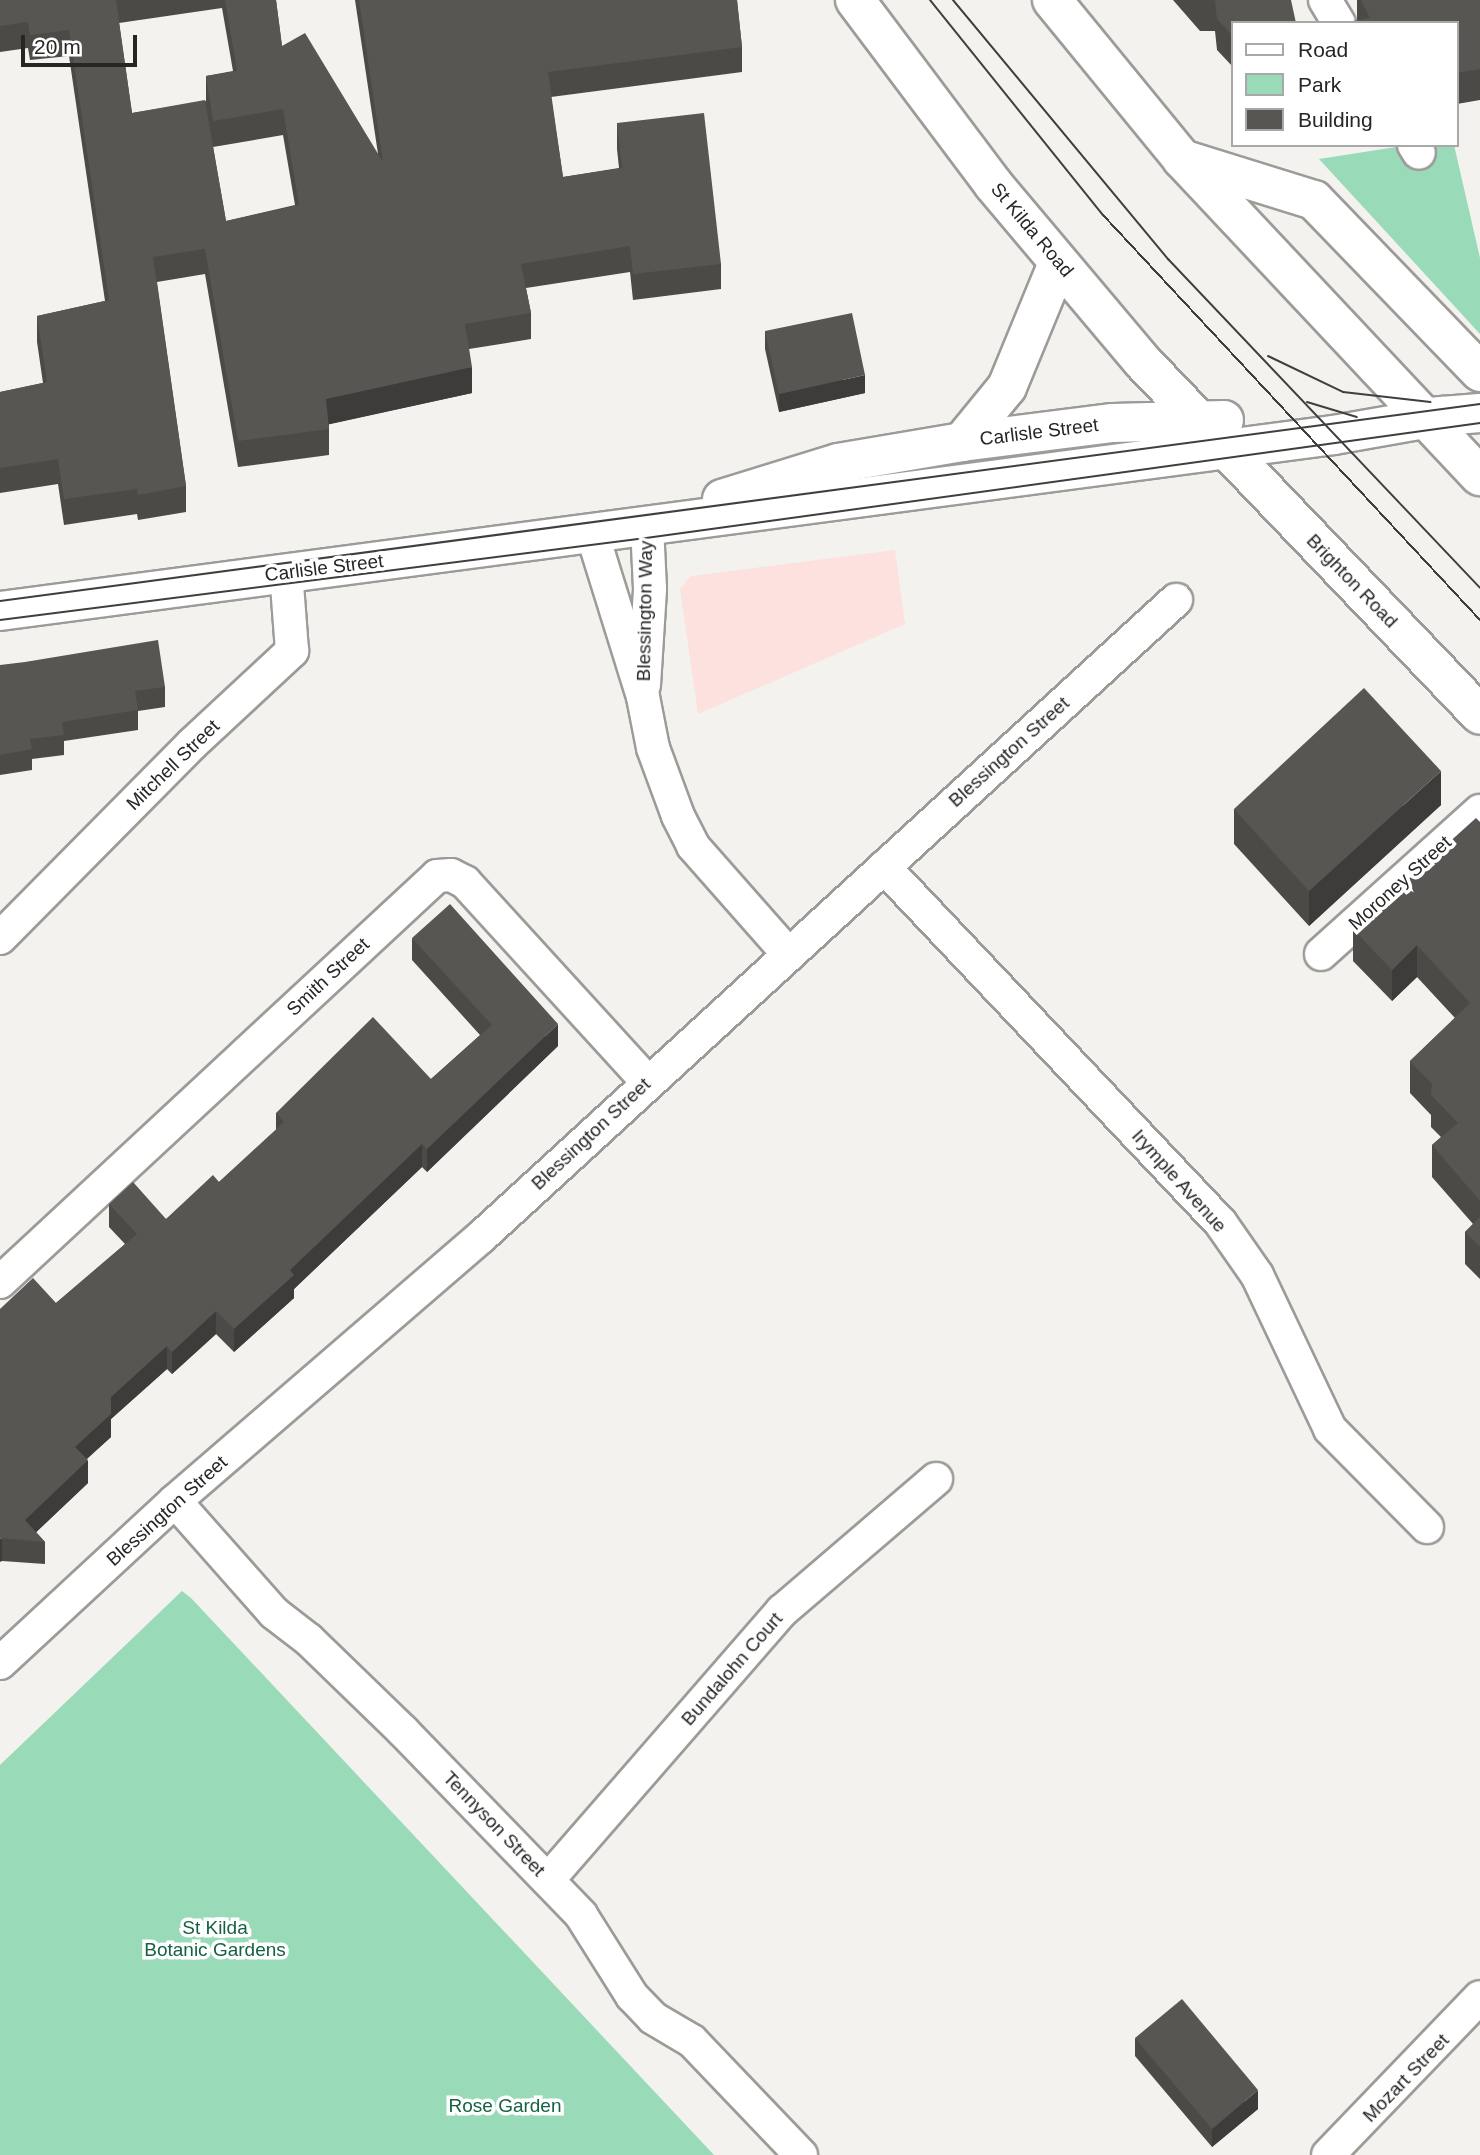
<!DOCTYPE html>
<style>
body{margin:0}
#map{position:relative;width:1480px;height:2155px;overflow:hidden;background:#f3f2ee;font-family:Helvetica,sans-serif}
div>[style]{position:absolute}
.commercial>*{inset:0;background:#fce1de}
.green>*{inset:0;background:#99dbb9}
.roads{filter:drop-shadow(2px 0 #9d9b98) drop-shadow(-2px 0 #9d9b98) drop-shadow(0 2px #9d9b98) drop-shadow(0 -2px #9d9b98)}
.minor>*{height:32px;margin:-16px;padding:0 16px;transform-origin:16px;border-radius:16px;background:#fff}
.secondary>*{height:38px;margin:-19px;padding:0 19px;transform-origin:19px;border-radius:19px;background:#fff}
.trunk>*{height:38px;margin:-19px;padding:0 19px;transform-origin:19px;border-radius:19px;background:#fff}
.tram>*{height:2px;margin:-1px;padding:0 1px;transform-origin:1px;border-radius:1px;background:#403f3d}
.wall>*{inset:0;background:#4c4a47}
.shaded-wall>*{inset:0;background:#3e3c3a}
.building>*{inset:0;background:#585653}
span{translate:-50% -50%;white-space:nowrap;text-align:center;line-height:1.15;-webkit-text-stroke:7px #fff;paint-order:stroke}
.street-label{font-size:19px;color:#272625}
.park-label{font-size:19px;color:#166243}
.legend{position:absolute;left:1231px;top:21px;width:228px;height:126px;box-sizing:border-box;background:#fff;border:2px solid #a9a8a8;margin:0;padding:9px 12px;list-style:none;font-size:21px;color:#272625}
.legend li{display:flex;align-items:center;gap:14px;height:35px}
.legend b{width:35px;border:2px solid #a9a8a8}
.scale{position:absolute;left:21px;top:35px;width:116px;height:32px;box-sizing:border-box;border:4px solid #272625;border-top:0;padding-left:9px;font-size:21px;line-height:24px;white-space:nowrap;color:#272625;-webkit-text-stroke:5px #fff;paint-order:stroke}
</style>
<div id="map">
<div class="commercial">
<div style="clip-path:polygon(895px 550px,905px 624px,698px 714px,680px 589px,691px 576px)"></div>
</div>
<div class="green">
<div style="clip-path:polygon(1409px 145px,1454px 145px,1480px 258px,1480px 334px,1319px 159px)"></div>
<div style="clip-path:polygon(182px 1591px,191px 1598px,714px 2155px,0 2155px,0 1765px)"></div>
</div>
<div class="roads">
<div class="minor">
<div style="left:1325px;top:0;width:27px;rotate:59deg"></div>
<div style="left:1414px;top:145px;width:9px;rotate:58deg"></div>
<div style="left:592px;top:533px;width:172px;rotate:72.7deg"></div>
<div style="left:643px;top:697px;width:52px;rotate:78.9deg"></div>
<div style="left:653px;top:748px;width:72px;rotate:69.8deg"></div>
<div style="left:678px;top:816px;width:34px;rotate:63deg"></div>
<div style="left:693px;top:846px;width:145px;rotate:48.6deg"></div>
<div style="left:644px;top:685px;width:96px;rotate:-86.4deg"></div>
<div style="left:650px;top:589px;width:64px;rotate:-92.7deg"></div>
<div style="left:884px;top:867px;width:489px;rotate:46.6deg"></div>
<div style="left:1220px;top:1222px;width:65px;rotate:55.1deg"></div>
<div style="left:1257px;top:1275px;width:170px;rotate:64.6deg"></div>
<div style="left:1330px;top:1429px;width:138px;rotate:45.3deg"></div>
<div style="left:0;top:938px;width:273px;rotate:-45.3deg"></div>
<div style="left:192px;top:744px;width:137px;rotate:-42.9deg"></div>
<div style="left:292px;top:651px;width:79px;rotate:-94.3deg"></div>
<div style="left:1321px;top:954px;width:214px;rotate:-42deg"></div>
<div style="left:0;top:1282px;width:596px;rotate:-42.89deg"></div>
<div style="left:437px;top:876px;width:14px;rotate:-4deg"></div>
<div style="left:451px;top:875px;width:16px;rotate:27deg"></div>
<div style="left:465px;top:882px;width:270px;rotate:47.6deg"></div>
<div style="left:175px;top:1501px;width:149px;rotate:48.5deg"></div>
<div style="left:274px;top:1613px;width:44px;rotate:37.6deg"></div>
<div style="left:309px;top:1640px;width:131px;rotate:44.1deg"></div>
<div style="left:403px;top:1731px;width:256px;rotate:45.9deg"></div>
<div style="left:581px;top:1915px;width:96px;rotate:57.8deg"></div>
<div style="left:632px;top:1996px;width:30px;rotate:46deg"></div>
<div style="left:653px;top:2018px;width:45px;rotate:30.5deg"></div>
<div style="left:692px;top:2041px;width:158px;rotate:46.3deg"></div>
<div style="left:0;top:1663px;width:238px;rotate:-42.8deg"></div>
<div style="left:175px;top:1501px;width:404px;rotate:-40.8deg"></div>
<div style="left:481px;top:1237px;width:943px;rotate:-42.51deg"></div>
<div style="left:548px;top:1880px;width:357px;rotate:-49deg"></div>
<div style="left:782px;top:1611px;width:203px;rotate:-40.6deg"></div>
<div style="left:1328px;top:2155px;width:219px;rotate:-46.1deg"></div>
</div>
<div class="secondary">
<div style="left:1182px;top:159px;width:138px;rotate:17.3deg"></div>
<div style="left:1314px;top:200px;width:239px;rotate:46deg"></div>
<div style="left:1417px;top:418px;width:63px;rotate:-4.5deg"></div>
<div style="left:962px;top:442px;width:71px;rotate:-50.7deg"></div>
<div style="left:1007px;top:387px;width:134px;rotate:-67.6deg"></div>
<div style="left:722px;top:499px;width:121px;rotate:-17.2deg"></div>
<div style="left:838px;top:463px;width:126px;rotate:-9.6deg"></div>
<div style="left:962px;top:442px;width:152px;rotate:-7.2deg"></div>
<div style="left:1113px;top:423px;width:111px;rotate:-1.5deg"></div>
<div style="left:0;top:611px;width:1346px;rotate:-7.52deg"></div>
<div style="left:1334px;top:435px;width:110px;rotate:-10deg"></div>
</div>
<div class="trunk">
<div style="left:855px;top:0;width:230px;rotate:53.1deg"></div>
<div style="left:993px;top:184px;width:231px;rotate:49.9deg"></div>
<div style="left:1142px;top:361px;width:489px;rotate:46.3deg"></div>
<div style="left:1052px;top:0;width:205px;rotate:50.7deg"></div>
<div style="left:1182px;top:159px;width:435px;rotate:46.8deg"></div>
</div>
</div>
<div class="tram">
<div style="left:930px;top:0;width:276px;rotate:51.2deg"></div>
<div style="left:1103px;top:215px;width:553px;rotate:47.05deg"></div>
<div style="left:953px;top:0;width:337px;rotate:50.3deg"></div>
<div style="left:1168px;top:259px;width:453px;rotate:46.5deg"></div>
<div style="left:1268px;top:356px;width:83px;rotate:25.6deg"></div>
<div style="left:1343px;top:392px;width:88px;rotate:6.6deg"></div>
<div style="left:1307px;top:402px;width:52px;rotate:16.7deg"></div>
<div style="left:0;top:601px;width:1493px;rotate:-7.58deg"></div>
<div style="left:0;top:620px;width:651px;rotate:-7.23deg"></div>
<div style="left:646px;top:538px;width:842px;rotate:-7.85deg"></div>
</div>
<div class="wall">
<div style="clip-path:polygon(evenodd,0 0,276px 0,282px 46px,378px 154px,355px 0,737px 0,742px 47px,742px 72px,551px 97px,563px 177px,619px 168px,617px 149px,617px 123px,721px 264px,721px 289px,633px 300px,630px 272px,526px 288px,531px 313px,531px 339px,469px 349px,472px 393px,329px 424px,329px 455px,238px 467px,205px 274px,157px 282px,186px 486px,186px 512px,138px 520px,137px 514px,64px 525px,58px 484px,0 493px,0 392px,43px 383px,37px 342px,37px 316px,105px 301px,69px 56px,30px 60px,28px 48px,0 52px,0 0,222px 8px,233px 71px,206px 76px,206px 101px,132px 113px,119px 23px,222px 8px,0 0,283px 135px,295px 205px,226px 221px,213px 147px,283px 135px)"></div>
<div style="clip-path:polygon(1173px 0,1291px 0,1233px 23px,1233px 67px,1217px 50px,1215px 31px,1200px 31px)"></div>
<div style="clip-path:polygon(1357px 0,1480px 0,1480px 100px,1457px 104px,1457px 23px,1357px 20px)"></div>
<div style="clip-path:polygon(765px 331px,865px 393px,779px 412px,765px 349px)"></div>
<div style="clip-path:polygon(0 665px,165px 687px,165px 707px,138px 711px,138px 730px,64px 741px,64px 755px,32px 759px,32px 770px,0 775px)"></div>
<div style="clip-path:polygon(1441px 805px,1309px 926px,1234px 844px,1234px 809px)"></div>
<div style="clip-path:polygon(1480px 822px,1480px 1279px,1465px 1264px,1465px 1232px,1473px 1224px,1432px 1177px,1432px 1145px,1441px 1137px,1431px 1127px,1431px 1115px,1410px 1093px,1410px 1061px,1455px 1018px,1417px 977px,1392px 1001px,1353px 961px,1353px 929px)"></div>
<div style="clip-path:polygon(412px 938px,558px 1046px,427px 1172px,422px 1167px,294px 1289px,294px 1298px,234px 1352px,216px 1334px,172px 1374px,167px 1369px,111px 1419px,111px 1437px,87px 1459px,88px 1483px,36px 1532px,45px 1542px,45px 1564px,2px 1561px,0 1309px,56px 1303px,125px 1244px,109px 1227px,109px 1204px,166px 1219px,219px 1182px,276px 1130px,276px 1113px,431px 1079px,480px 1035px,412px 960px)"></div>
<div style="clip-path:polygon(1135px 2038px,1258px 2109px,1212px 2147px,1135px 2056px)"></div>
</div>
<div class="shaded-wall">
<div style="clip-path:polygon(472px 367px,472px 393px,326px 425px,326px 399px)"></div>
<div style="clip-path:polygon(865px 375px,865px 393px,779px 412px,779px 394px)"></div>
<div style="clip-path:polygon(1441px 771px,1441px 805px,1309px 926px,1309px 891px)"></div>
<div style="clip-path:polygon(1417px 945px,1417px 977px,1392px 1001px,1392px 970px)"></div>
<div style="clip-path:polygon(558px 1024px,558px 1046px,427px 1172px,427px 1149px)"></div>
<div style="clip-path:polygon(422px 1144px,422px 1167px,294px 1289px,294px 1298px,234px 1352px,234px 1329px,290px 1270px)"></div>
<div style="clip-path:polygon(216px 1311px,216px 1334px,172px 1374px,172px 1352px)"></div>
<div style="clip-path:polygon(167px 1346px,167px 1369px,111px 1419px,111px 1437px,75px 1469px,75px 1447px,111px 1397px)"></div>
<div style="clip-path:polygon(88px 1460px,88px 1483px,28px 1540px,25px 1520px)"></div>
<div style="clip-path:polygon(2px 1538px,2px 1561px,0 1562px,0 1539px)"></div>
<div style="clip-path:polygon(1258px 2090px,1258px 2109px,1212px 2147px,1212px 2129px)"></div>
</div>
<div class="building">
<div style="clip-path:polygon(0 0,116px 0,132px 113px,205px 100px,226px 221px,299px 205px,283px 109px,213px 121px,206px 76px,237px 71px,225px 0,276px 0,282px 46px,305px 33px,383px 162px,359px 0,737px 0,742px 47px,548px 72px,563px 177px,622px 168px,617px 123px,704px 113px,721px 264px,633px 274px,630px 246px,521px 264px,531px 313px,465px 324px,472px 367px,326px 399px,329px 429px,238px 441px,205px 249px,153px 257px,186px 486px,138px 495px,137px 489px,64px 499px,58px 459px,0 468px,0 392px,47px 382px,37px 316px,109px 300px,69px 30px,30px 35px,28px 22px,0 26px)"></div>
<div style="clip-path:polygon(1206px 0,1291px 0,1296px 23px,1233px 23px,1233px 36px,1217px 19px,1215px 0)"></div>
<div style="clip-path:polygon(1361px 0,1480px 0,1480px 69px,1457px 73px,1457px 23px,1341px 23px,1370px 18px)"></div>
<div style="clip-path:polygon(852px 313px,865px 375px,779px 394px,765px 331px)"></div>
<div style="clip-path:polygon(158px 640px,165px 687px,135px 691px,138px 710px,62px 722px,64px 735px,30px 739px,32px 749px,0 755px,0 665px,25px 662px)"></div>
<div style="clip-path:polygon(1364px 688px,1441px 771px,1309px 891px,1234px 809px)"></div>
<div style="clip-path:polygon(1476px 818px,1480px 822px,1480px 1201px,1432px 1145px,1458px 1123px,1431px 1095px,1432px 1084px,1410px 1061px,1470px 1003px,1417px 945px,1392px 970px,1353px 929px)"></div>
<div style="clip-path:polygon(450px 904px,558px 1024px,427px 1149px,422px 1144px,290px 1270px,294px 1275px,234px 1329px,216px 1311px,172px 1352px,167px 1346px,111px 1397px,111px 1414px,75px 1447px,88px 1460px,25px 1520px,45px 1542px,2px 1538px,0 1539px,0 1309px,33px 1278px,56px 1303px,137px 1234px,109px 1204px,133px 1182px,166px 1219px,213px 1175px,219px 1182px,284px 1122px,276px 1113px,373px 1017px,431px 1079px,492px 1025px,412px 938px)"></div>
<div style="clip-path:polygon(1480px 1217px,1480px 1247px,1465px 1232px)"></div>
<div style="clip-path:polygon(1182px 1999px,1258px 2090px,1212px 2129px,1135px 2038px)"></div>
</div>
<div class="street-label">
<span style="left:1032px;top:230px;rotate:50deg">St Kilda Road</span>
<span style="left:1039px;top:432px;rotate:-7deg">Carlisle Street</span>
<span style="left:324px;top:568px;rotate:-7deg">Carlisle Street</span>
<span style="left:1352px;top:581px;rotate:46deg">Brighton Road</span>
<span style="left:645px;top:611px;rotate:-89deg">Blessington Way</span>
<span style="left:1009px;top:752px;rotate:-42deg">Blessington Street</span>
<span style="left:173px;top:765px;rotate:-44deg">Mitchell Street</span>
<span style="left:1400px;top:883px;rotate:-42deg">Moroney Street</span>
<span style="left:328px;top:977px;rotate:-43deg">Smith Street</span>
<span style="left:591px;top:1134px;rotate:-43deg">Blessington Street</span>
<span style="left:1179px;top:1181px;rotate:48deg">Irymple Avenue</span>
<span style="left:167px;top:1511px;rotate:-42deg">Blessington Street</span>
<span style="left:732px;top:1669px;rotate:-49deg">Bundalohn Court</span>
<span style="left:494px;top:1824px;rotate:46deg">Tennyson Street</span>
<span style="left:1406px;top:2078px;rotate:-46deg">Mozart Street</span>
</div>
<div class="park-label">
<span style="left:215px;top:1939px">St Kilda<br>Botanic Gardens</span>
<span style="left:505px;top:2106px">Rose Garden</span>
</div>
<ul class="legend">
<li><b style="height:9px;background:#fff"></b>Road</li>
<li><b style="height:19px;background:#99dbb9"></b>Park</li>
<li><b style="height:19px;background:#585653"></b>Building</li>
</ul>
<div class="scale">20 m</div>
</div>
